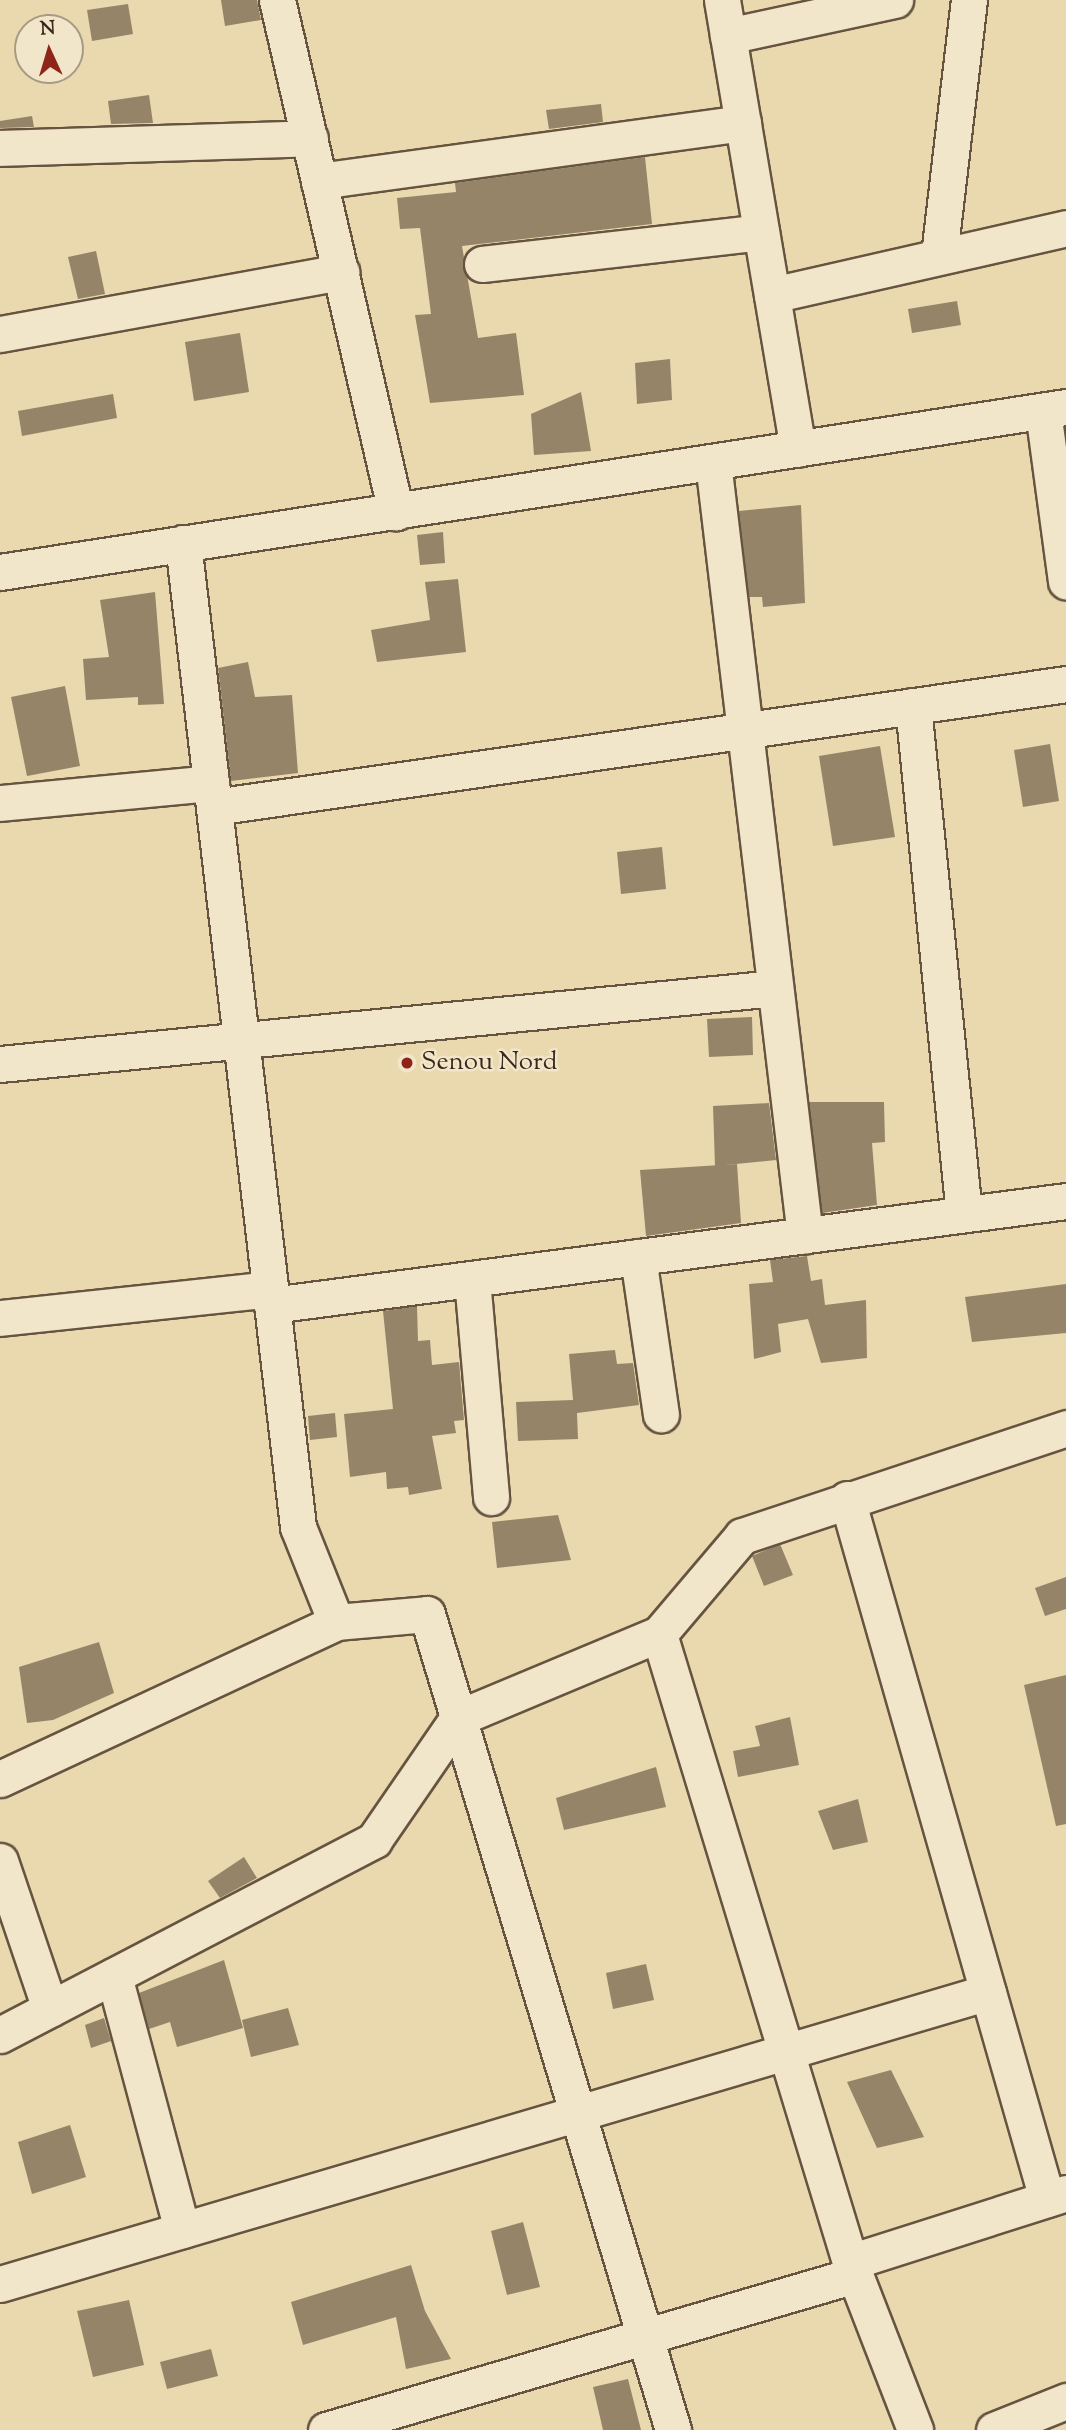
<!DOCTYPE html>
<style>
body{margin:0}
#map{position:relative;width:1066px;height:2430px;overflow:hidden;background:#ead8ae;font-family:"Sorts Mill Goudy",serif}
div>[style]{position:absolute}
.building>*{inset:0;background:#968468}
.roads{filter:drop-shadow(2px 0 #665440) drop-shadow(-2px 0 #665440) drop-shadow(0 2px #665440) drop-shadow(0 -2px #665440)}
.minor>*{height:35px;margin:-17.5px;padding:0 17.5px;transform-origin:17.5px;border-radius:17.5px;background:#f1e6ca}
.dots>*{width:19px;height:19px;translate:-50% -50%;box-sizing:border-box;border:4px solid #f1e6ca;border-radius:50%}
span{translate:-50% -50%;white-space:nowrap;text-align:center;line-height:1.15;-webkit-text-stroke:5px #f1e6ca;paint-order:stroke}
.poi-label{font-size:26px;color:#3a281c}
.left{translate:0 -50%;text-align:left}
.north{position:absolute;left:14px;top:14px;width:70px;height:70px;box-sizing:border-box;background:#f1e6ca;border:2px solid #a89a84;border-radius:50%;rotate:356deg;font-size:19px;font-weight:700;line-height:28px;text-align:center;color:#3a281c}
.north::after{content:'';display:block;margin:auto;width:24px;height:32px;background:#8f2418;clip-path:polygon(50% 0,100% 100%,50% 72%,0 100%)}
</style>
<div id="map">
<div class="building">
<div style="clip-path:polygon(221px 0,257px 0,261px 20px,225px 26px)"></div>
<div style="clip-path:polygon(128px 4px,133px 34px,92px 41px,87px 10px)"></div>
<div style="clip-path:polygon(149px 95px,153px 123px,111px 124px,108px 101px)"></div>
<div style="clip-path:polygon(601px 104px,603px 122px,549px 129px,546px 110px)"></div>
<div style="clip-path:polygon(32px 116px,34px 127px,0 128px,0 121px)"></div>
<div style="clip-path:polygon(645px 157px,652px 224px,462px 246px,478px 338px,516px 333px,524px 395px,430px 403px,415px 315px,431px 314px,420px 228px,400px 229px,397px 198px,456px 192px,455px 183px)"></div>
<div style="clip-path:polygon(96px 251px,105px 294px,78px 299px,68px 257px)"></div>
<div style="clip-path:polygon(957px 301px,961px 325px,912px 333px,908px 309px)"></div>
<div style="clip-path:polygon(240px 333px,249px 392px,194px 401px,185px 342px)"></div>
<div style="clip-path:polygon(670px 359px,672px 400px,637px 404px,635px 363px)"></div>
<div style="clip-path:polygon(581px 392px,591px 451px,534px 455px,531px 414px)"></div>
<div style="clip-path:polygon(113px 394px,117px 418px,22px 436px,18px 411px)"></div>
<div style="clip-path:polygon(801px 505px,805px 603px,763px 607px,762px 597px,749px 597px,739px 511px)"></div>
<div style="clip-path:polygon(443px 532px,445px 563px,420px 565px,417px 535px)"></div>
<div style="clip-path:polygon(458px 579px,466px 652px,377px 662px,371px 630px,430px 620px,425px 582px)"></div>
<div style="clip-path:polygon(155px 592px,164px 704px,138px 705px,138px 697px,86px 700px,83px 659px,109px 657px,100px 600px)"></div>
<div style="clip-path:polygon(248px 662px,255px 697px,292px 695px,298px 773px,231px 781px,218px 668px)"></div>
<div style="clip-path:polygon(65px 686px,80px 766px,27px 776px,11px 697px)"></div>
<div style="clip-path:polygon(1050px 744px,1059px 801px,1023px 807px,1014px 750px)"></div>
<div style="clip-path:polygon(880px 746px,895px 837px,833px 846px,819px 756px)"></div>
<div style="clip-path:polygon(662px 847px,666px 889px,621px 894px,617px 852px)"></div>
<div style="clip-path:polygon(752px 1017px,753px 1055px,709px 1057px,707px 1019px)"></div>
<div style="clip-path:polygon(809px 1102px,884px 1102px,885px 1142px,872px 1143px,877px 1205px,822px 1213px)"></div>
<div style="clip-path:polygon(769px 1103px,776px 1160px,715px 1166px,713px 1106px)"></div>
<div style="clip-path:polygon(737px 1164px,741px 1223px,646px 1236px,640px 1170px)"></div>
<div style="clip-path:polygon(807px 1256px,811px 1281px,822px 1279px,825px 1305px,866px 1300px,867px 1358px,821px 1363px,808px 1319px,778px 1324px,781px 1352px,754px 1359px,749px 1284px,773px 1282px,770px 1260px)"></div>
<div style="clip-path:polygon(1066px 1284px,1066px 1333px,972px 1342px,965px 1297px)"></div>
<div style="clip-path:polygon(417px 1306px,418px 1341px,430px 1340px,432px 1365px,459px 1362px,464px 1420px,454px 1421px,456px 1433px,432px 1436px,442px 1489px,409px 1495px,408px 1487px,387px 1489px,386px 1472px,350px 1477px,344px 1414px,393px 1409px,383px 1311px)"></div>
<div style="clip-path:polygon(615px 1350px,617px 1364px,633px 1363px,639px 1405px,577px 1413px,578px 1439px,518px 1441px,516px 1402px,573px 1400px,569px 1354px)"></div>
<div style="clip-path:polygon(335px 1413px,337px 1437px,310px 1440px,308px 1416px)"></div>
<div style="clip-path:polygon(558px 1515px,571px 1560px,497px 1568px,492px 1522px)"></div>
<div style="clip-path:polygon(780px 1544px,793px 1575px,764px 1586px,752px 1556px)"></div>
<div style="clip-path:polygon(1066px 1577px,1066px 1609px,1045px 1616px,1035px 1588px)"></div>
<div style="clip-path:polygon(99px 1642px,114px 1693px,53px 1720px,27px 1723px,19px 1667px)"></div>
<div style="clip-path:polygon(1066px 1675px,1066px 1824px,1056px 1826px,1024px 1685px)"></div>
<div style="clip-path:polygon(790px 1717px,799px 1765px,738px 1777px,733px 1751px,760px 1746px,755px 1726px)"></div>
<div style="clip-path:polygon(656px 1767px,666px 1807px,564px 1830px,556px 1798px)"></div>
<div style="clip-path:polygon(858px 1799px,868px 1842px,833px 1850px,818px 1811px)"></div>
<div style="clip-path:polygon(244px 1857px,257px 1878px,220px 1898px,208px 1881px)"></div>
<div style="clip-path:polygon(224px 1960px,243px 2028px,177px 2047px,170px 2022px,149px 2029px,139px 1993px)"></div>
<div style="clip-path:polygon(646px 1964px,654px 2000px,613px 2009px,606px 1973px)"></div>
<div style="clip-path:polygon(288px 2008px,299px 2045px,251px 2057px,242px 2020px)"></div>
<div style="clip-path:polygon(104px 2018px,111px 2041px,91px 2048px,85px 2025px)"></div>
<div style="clip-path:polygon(891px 2070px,924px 2137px,877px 2148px,847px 2082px)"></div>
<div style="clip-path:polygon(70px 2125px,86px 2177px,32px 2194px,18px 2142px)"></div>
<div style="clip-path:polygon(523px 2222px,540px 2287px,507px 2295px,491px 2231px)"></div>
<div style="clip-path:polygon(411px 2265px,425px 2311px,451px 2359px,406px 2369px,396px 2317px,303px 2345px,291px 2302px)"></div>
<div style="clip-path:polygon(129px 2300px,144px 2365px,93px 2377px,77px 2311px)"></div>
<div style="clip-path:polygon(211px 2349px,218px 2376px,167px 2389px,160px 2362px)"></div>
<div style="clip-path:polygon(628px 2379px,641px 2430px,603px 2430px,593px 2387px)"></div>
</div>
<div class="roads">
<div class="minor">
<div style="left:277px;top:0;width:526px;rotate:76.92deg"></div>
<div style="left:722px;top:0;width:455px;rotate:80.4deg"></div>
<div style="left:728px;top:36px;width:171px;rotate:-12.2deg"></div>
<div style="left:0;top:148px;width:310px;rotate:-1.8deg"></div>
<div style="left:319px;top:181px;width:428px;rotate:-7.8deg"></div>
<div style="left:939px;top:255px;width:257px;rotate:-83.3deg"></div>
<div style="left:482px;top:264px;width:281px;rotate:-6.5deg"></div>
<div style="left:772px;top:295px;width:302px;rotate:-12.8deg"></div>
<div style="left:0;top:334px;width:347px;rotate:-10.3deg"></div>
<div style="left:1043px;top:411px;width:172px;rotate:82.3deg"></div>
<div style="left:713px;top:462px;width:779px;rotate:83.22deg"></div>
<div style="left:183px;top:543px;width:991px;rotate:83.33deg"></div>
<div style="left:298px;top:1527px;width:102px;rotate:68.2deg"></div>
<div style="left:336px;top:1622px;width:91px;rotate:-5deg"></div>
<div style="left:427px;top:1614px;width:852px;rotate:73.22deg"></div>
<div style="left:0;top:572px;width:1079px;rotate:-8.8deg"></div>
<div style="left:913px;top:706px;width:511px;rotate:84.27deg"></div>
<div style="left:0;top:803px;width:212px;rotate:-5.4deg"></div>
<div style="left:214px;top:807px;width:861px;rotate:-8.21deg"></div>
<div style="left:0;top:1064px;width:779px;rotate:-5.6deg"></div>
<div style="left:638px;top:1257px;width:159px;rotate:81.7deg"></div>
<div style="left:472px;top:1279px;width:219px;rotate:85deg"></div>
<div style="left:272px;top:1305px;width:801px;rotate:-7.46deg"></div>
<div style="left:0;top:1318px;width:272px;rotate:-6.1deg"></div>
<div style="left:847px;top:1499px;width:728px;rotate:74.05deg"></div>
<div style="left:659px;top:1634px;width:656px;rotate:73.08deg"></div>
<div style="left:850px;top:2262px;width:180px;rotate:68.8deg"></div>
<div style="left:0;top:1779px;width:371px;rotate:-25deg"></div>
<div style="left:0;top:1861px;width:156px;rotate:71.3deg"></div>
<div style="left:114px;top:1976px;width:263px;rotate:75deg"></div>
<div style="left:0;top:2035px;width:422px;rotate:-27.5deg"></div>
<div style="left:374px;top:1840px;width:148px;rotate:-55.5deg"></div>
<div style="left:458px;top:1718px;width:218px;rotate:-22.7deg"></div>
<div style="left:659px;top:1634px;width:128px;rotate:-49.7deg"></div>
<div style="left:742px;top:1536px;width:342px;rotate:-18.4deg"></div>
<div style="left:850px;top:2262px;width:227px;rotate:-17.7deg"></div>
<div style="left:0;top:2284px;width:1030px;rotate:-16.46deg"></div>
<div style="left:326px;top:2430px;width:551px;rotate:-16.33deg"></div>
<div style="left:994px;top:2430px;width:78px;rotate:-21.9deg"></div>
</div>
</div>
<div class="dots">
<div style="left:407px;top:1063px;background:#8f2418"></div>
</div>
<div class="poi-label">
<span class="left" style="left:421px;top:1063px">Senou Nord</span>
</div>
<div class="north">N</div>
</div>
